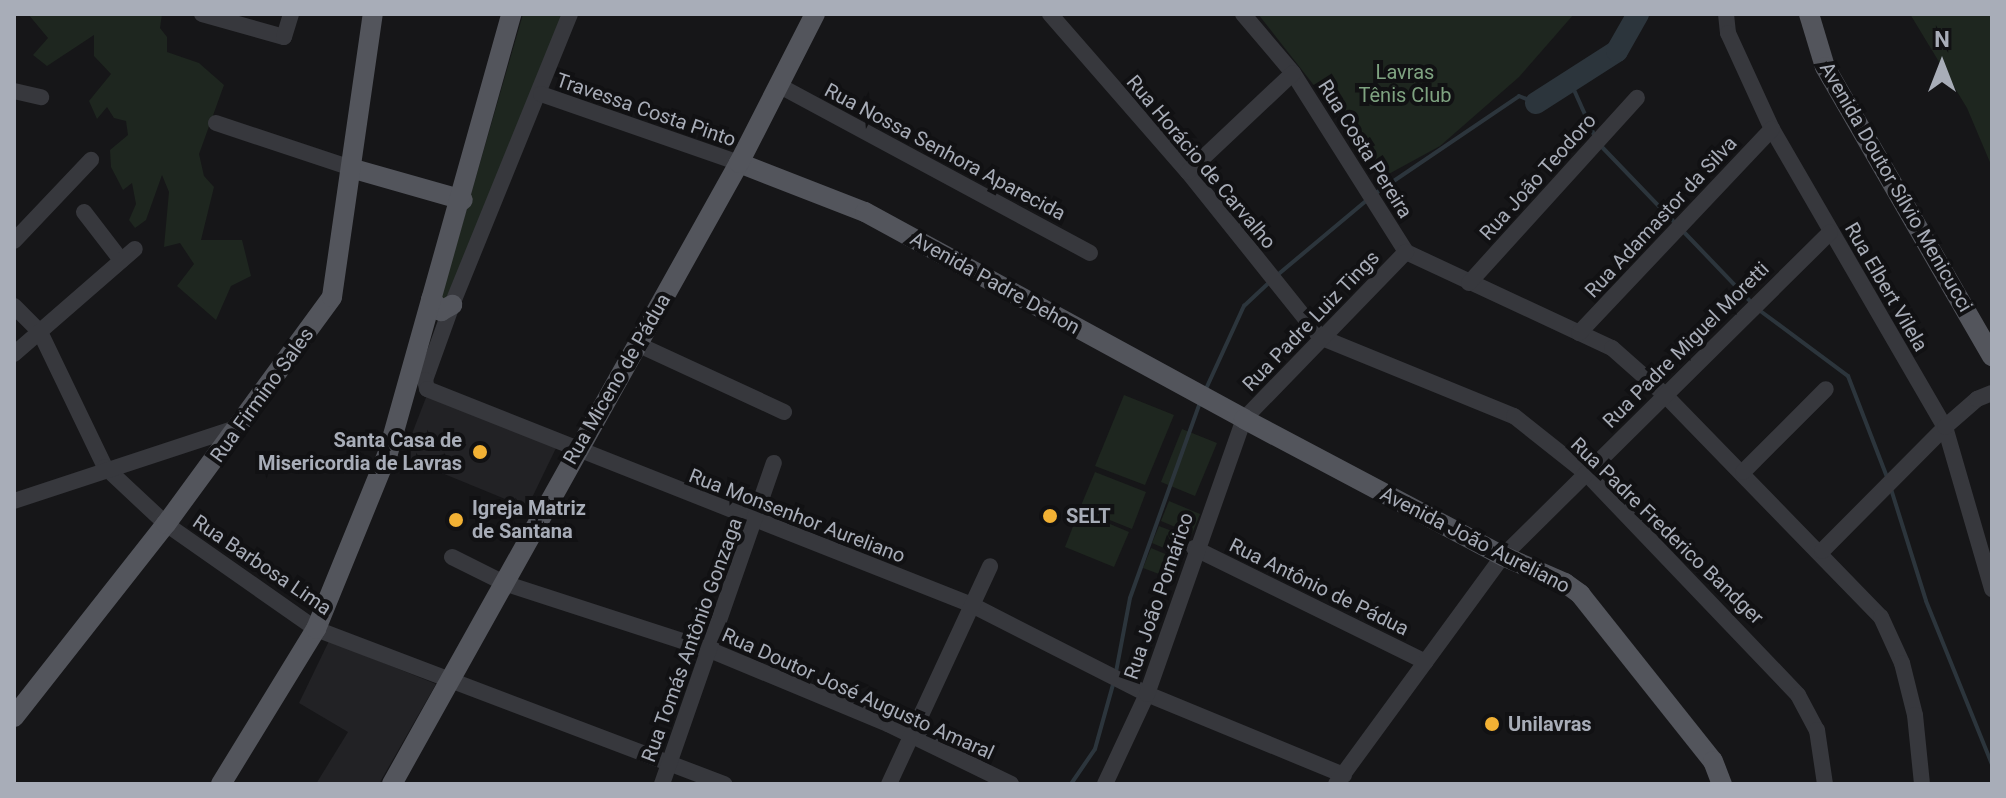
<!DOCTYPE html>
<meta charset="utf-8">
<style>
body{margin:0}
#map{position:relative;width:2006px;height:798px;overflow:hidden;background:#161618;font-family:Roboto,sans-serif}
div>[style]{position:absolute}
.built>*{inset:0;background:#222225}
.green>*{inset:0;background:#1e261f}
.stream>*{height:4px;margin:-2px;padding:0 2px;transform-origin:2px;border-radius:2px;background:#2c353c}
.river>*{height:22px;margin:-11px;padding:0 11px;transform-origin:11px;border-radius:11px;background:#2c353c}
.minor>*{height:16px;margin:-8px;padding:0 8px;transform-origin:8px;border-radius:8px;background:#37383d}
.major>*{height:20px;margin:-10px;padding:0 10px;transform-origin:10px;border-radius:10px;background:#53555c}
.dots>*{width:22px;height:22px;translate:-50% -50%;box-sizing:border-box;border:4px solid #111113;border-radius:50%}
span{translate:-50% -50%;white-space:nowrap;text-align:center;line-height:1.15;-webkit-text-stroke:8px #111113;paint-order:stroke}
.park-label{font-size:20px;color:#7fa381}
.street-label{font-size:20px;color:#a8adb8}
.poi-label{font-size:20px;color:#a8adb8;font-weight:700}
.right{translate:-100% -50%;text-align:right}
.left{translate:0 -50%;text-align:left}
.frame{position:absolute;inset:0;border:16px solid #a8adb8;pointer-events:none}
.north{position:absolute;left:1902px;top:24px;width:80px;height:80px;-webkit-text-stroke:6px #111113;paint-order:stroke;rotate:0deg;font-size:22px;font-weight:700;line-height:32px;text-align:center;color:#a8adb8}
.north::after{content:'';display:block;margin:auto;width:28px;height:36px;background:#a8adb8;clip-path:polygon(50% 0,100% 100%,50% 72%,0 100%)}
</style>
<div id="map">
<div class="built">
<div style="clip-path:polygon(427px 395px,557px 446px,527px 508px,403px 457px)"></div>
<div style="clip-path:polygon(329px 641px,436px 684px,379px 784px,316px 784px,348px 732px,299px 703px)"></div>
</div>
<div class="green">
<div style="clip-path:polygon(28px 14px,162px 14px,160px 28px,167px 37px,167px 52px,199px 63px,224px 85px,199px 154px,204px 176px,214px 187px,201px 240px,242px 240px,251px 276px,231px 286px,216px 320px,177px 286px,194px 264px,180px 243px,164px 247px,169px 192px,162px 175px,146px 220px,135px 228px,129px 220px,136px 204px,132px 183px,123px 190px,111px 167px,110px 150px,128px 135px,126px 121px,114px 118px,107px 107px,97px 119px,89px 101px,111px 74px,94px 56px,94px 35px,47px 66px,33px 55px,48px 38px)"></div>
<div style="clip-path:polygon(523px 14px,564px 14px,449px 307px,439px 305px)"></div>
<div style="clip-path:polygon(1258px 14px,1574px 14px,1519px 77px,1440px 146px,1385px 176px)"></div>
<div style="clip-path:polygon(1910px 14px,1992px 14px,1992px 167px,1967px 108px)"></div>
<div style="clip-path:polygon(1124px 395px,1174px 415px,1145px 485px,1095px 466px)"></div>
<div style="clip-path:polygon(1182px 429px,1217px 443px,1195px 496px,1161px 482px)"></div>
<div style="clip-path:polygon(1095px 472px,1146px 492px,1132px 529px,1080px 508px)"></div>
<div style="clip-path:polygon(1169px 501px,1200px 514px,1192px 534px,1161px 521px)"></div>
<div style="clip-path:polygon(1079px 511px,1129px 532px,1114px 567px,1065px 547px)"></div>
<div style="clip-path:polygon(1159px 526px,1190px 538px,1183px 556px,1152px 543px)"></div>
<div style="clip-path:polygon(1151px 548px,1182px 561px,1175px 580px,1143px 568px)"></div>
</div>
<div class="stream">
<div style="left:1570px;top:81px;width:64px;rotate:65.9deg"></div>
<div style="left:1601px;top:146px;width:107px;rotate:46.1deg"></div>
<div style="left:1373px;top:195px;width:176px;rotate:-34.1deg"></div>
<div style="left:1519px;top:96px;width:18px;rotate:22deg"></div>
<div style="left:1681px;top:229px;width:104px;rotate:46.2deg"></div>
<div style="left:1275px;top:277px;width:120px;rotate:-39.9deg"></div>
<div style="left:1759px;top:310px;width:111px;rotate:36.6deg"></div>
<div style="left:1848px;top:376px;width:108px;rotate:68.9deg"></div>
<div style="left:1205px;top:391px;width:94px;rotate:-65.4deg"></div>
<div style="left:1244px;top:306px;width:34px;rotate:-43deg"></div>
<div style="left:1891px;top:489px;width:117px;rotate:72.6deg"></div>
<div style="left:1926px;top:601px;width:176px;rotate:68deg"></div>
<div style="left:1116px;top:672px;width:75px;rotate:-79.3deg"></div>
<div style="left:1130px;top:598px;width:208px;rotate:-70.3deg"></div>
<div style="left:1071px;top:784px;width:42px;rotate:-55.6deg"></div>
<div style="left:1095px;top:749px;width:71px;rotate:-74.4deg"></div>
</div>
<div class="river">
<div style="left:1536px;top:103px;width:96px;rotate:-32.7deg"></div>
<div style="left:1617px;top:51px;width:43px;rotate:-60.4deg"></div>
</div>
<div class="minor">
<div style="left:202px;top:14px;width:85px;rotate:15.7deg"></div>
<div style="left:284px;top:37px;width:24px;rotate:-73deg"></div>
<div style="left:570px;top:14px;width:314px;rotate:112.1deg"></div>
<div style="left:452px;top:305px;width:80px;rotate:109.8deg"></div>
<div style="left:425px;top:380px;width:9px;rotate:77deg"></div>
<div style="left:427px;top:389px;width:586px;rotate:21.62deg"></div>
<div style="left:972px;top:605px;width:196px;rotate:27deg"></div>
<div style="left:1147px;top:694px;width:213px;rotate:22.4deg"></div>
<div style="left:1050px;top:14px;width:210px;rotate:48.9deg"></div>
<div style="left:1188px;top:172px;width:211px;rotate:51.3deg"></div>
<div style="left:1320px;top:337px;width:209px;rotate:22.2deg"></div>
<div style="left:1514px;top:416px;width:92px;rotate:38.4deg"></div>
<div style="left:1586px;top:473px;width:307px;rotate:46.3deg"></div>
<div style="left:1798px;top:695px;width:40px;rotate:62deg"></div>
<div style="left:1817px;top:730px;width:55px;rotate:81.6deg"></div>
<div style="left:1243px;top:14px;width:77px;rotate:49.7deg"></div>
<div style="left:1293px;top:73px;width:212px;rotate:57.7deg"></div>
<div style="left:1406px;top:252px;width:227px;rotate:25deg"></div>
<div style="left:1612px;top:348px;width:69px;rotate:41.5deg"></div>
<div style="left:1664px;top:394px;width:311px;rotate:45.8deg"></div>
<div style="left:1881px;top:617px;width:51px;rotate:65.5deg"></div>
<div style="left:1902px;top:663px;width:54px;rotate:76deg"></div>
<div style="left:1915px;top:715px;width:69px;rotate:84.2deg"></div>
<div style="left:1726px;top:14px;width:19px;rotate:84deg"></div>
<div style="left:1728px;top:33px;width:106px;rotate:65.4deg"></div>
<div style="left:1772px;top:129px;width:345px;rotate:59.9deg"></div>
<div style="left:1945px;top:427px;width:169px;rotate:73.8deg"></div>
<div style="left:780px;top:86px;width:352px;rotate:28.3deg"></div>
<div style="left:14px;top:91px;width:28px;rotate:13deg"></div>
<div style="left:541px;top:94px;width:210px;rotate:19.2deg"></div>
<div style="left:216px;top:123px;width:145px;rotate:18.4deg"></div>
<div style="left:1188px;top:172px;width:144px;rotate:-43.3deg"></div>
<div style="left:84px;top:212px;width:61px;rotate:52.4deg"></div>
<div style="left:14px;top:241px;width:112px;rotate:-46.5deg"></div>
<div style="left:1469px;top:283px;width:250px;rotate:-47.8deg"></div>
<div style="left:14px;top:306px;width:37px;rotate:45deg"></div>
<div style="left:40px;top:332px;width:150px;rotate:64.3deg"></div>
<div style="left:105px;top:467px;width:83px;rotate:43.1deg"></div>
<div style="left:166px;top:524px;width:183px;rotate:35deg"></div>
<div style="left:316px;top:629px;width:437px;rotate:20.8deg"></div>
<div style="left:1579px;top:333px;width:281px;rotate:-46.6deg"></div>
<div style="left:637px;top:344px;width:162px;rotate:24.8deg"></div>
<div style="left:14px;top:354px;width:160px;rotate:-41deg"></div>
<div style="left:1743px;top:472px;width:117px;rotate:-45deg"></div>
<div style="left:14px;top:501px;width:234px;rotate:-18.2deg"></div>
<div style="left:1194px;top:548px;width:258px;rotate:26.2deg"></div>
<div style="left:1822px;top:551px;width:175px;rotate:-45.2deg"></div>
<div style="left:1945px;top:427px;width:43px;rotate:-41.2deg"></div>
<div style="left:1977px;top:399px;width:16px;rotate:-22deg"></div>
<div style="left:452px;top:557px;width:58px;rotate:26.6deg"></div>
<div style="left:504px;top:583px;width:217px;rotate:18deg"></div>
<div style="left:710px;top:650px;width:193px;rotate:22.6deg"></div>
<div style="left:888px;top:724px;width:137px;rotate:26deg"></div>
<div style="left:662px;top:784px;width:340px;rotate:-70.8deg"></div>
<div style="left:889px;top:784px;width:240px;rotate:-65.1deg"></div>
<div style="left:1105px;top:784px;width:99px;rotate:-65deg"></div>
<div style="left:1147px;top:694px;width:292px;rotate:-70.6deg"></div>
<div style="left:1244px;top:419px;width:233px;rotate:-45.9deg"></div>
<div style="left:1336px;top:784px;width:283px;rotate:-53.8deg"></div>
<div style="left:1503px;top:556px;width:460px;rotate:-44.7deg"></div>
</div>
<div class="major">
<div style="left:1809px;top:14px;width:55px;rotate:73.2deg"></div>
<div style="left:1825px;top:67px;width:334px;rotate:60deg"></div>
<div style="left:739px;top:163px;width:135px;rotate:21.3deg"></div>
<div style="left:865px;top:212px;width:432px;rotate:28.6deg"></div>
<div style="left:1244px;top:419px;width:293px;rotate:27.9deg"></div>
<div style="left:1503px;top:556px;width:68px;rotate:23.5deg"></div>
<div style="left:1565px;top:583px;width:19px;rotate:36deg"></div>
<div style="left:1580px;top:594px;width:213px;rotate:51.5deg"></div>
<div style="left:1713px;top:761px;width:25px;rotate:69deg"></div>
<div style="left:354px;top:169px;width:113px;rotate:15.9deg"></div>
<div style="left:431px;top:299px;width:16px;rotate:50deg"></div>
<div style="left:441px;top:311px;width:13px;rotate:-29deg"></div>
<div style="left:14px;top:717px;width:246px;rotate:-51.8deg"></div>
<div style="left:166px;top:524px;width:281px;rotate:-53.8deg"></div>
<div style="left:332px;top:297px;width:286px;rotate:-81.8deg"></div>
<div style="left:221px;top:784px;width:182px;rotate:-58.5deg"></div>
<div style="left:316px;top:629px;width:190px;rotate:-67.8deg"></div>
<div style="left:388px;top:453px;width:456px;rotate:-74.3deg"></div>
<div style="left:392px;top:784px;width:711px;rotate:-60.8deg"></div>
<div style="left:739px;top:163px;width:167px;rotate:-63deg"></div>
</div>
<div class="dots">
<div style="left:480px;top:452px;background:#f2b134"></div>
<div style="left:1050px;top:516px;background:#f2b134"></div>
<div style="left:456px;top:520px;background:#f2b134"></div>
<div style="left:1492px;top:724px;background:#f2b134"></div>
</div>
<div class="park-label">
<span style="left:1405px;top:84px">Lavras<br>Tênis Club</span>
</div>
<div class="street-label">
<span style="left:646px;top:110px;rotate:19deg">Travessa Costa Pinto</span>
<span style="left:1365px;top:149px;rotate:58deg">Rua Costa Pereira</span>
<span style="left:945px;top:152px;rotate:28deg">Rua Nossa Senhora Aparecida</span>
<span style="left:1201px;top:162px;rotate:50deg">Rua Horácio de Carvalho</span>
<span style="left:1538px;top:177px;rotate:-48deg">Rua João Teodoro</span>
<span style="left:1896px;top:187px;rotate:60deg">Avenida Doutor Sílvio Menicucci</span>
<span style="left:1661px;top:217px;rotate:-47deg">Rua Adamastor da Silva</span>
<span style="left:995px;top:283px;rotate:29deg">Avenida Padre Dehon</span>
<span style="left:1886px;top:287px;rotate:60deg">Rua Elbert Vilela</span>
<span style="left:1311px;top:321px;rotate:-46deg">Rua Padre Luiz Tings</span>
<span style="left:1686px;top:345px;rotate:-45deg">Rua Padre Miguel Moretti</span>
<span style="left:617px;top:379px;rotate:-60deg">Rua Miceno de Pádua</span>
<span style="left:262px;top:395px;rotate:-54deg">Rua Firmino Sales</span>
<span style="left:797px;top:516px;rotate:21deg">Rua Monsenhor Aureliano</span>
<span style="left:1667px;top:531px;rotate:44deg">Rua Padre Frederico Bandger</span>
<span style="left:1475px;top:540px;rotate:27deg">Avenida João Aureliano</span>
<span style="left:262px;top:565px;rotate:34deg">Rua Barbosa Lima</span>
<span style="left:1319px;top:587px;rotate:26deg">Rua Antônio de Pádua</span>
<span style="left:1159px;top:596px;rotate:-71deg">Rua João Pomárico</span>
<span style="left:692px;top:640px;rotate:-70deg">Rua Tomás Antônio Gonzaga</span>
<span style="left:858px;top:694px;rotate:24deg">Rua Doutor José Augusto Amaral</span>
</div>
<div class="poi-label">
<span class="right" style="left:462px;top:452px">Santa Casa de<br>Misericordia de Lavras</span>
<span class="left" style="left:472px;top:520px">Igreja Matriz<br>de Santana</span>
<span class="left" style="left:1066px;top:516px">SELT</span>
<span class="left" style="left:1508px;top:724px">Unilavras</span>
</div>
<div class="frame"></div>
<div class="north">N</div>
</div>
